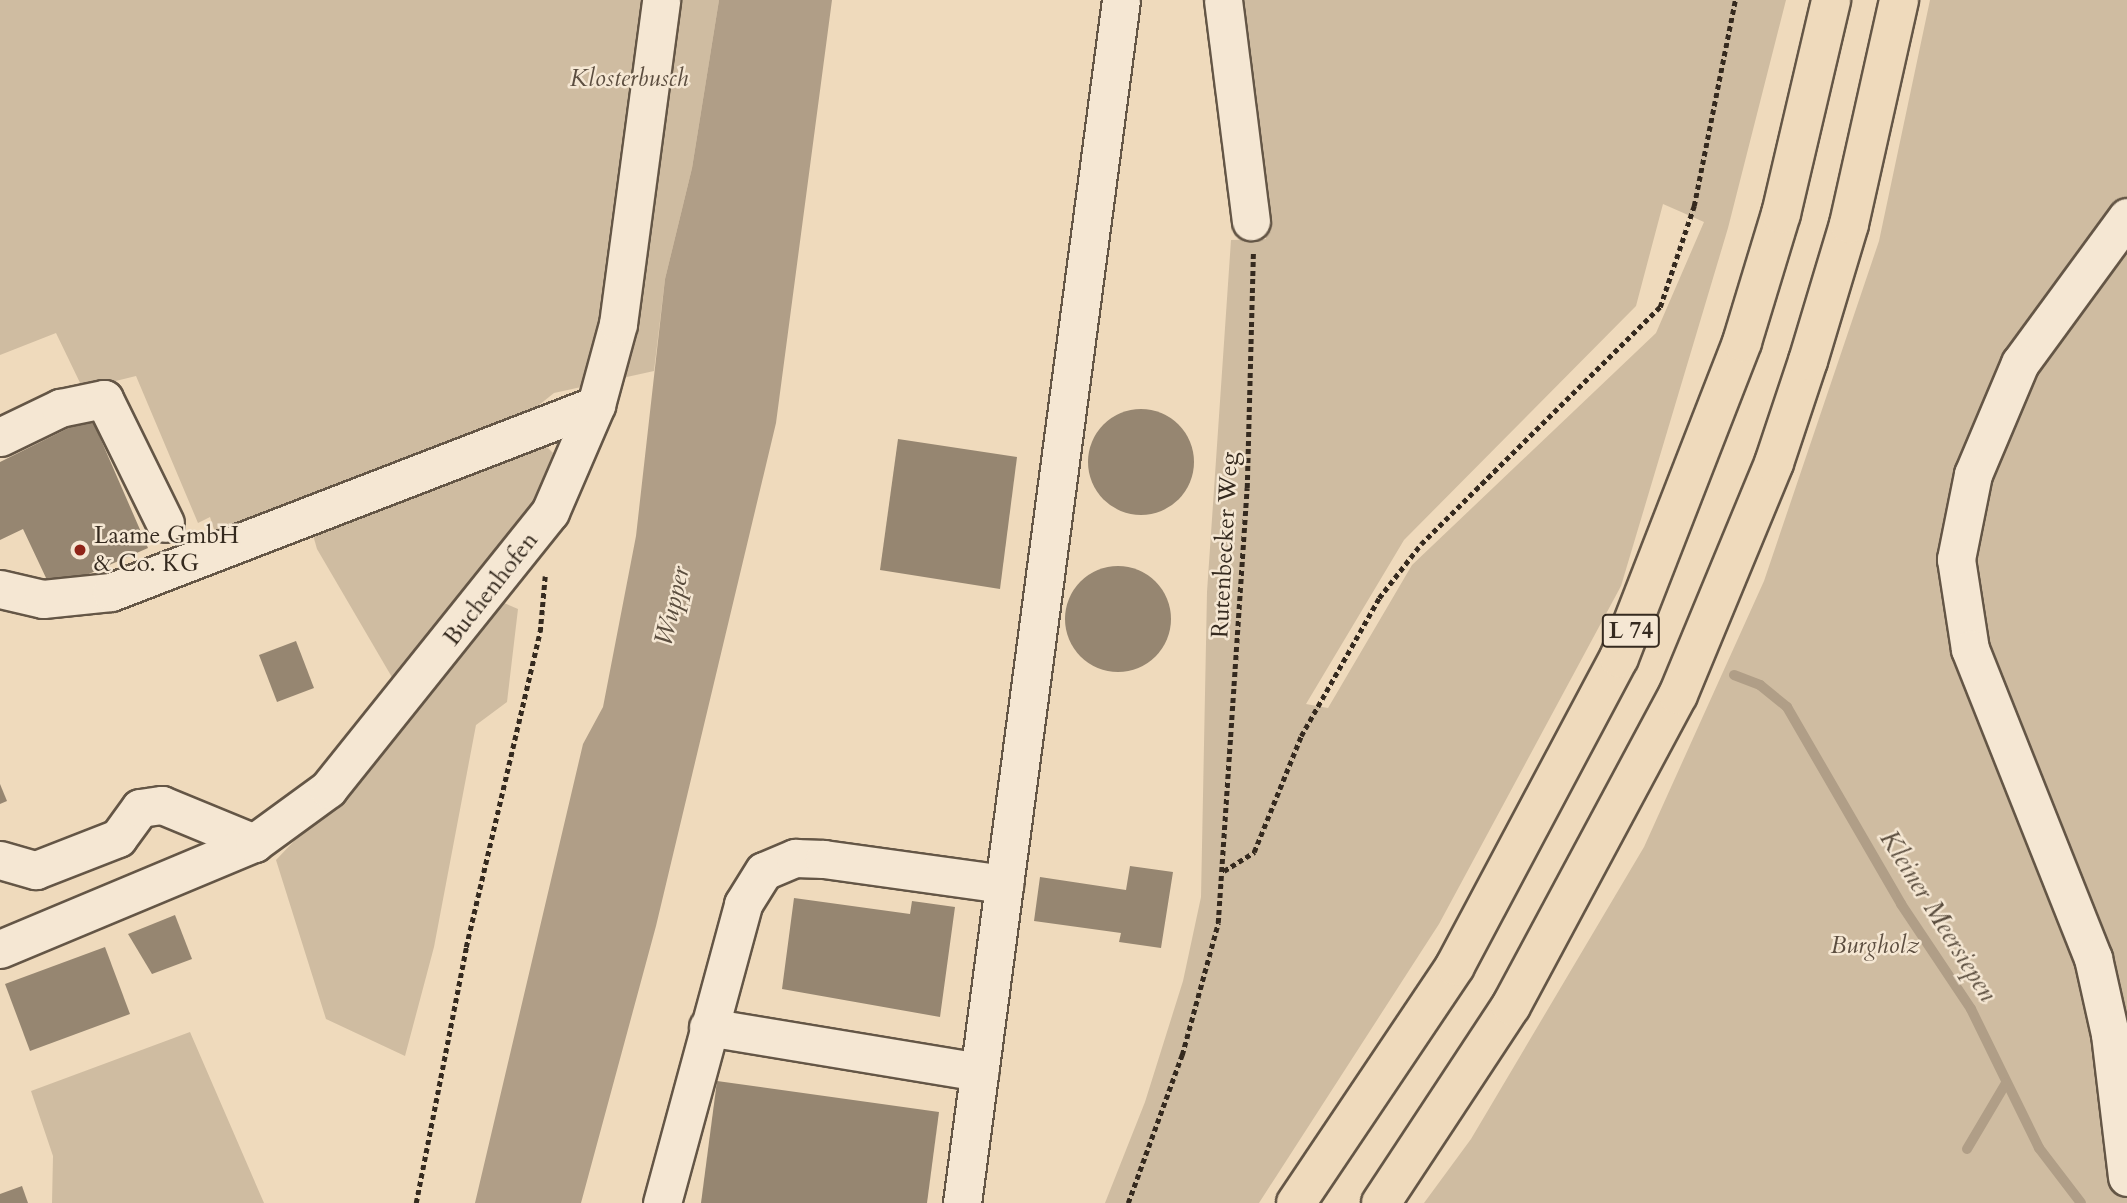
<!DOCTYPE html>
<style>
body{margin:0}
#map{position:relative;width:2127px;height:1203px;overflow:hidden;background:#efdabc;font-family:Cardo,serif}
div>[style]{position:absolute}
.green>*{inset:0;background:#cfbca1}
.water>*{inset:0;background:#b09e87}
.stream>*{height:10px;margin:-5px;padding:0 5px;transform-origin:5px;border-radius:5px;background:#b09e87}
.building>*{inset:0;background:#968671}
.round{border-radius:50%}
.path>*{height:4.5px;margin-top:-2.25px;transform-origin:0;background:repeating-linear-gradient(90deg,#352a1f 0 5px,transparent 0 8.5px)}
.roads{filter:drop-shadow(2px 0 #645646) drop-shadow(-2px 0 #645646) drop-shadow(0 2px #645646) drop-shadow(0 -2px #645646)}
.minor>*{height:37px;margin:-18.5px;padding:0 18.5px;transform-origin:18.5px;border-radius:18.5px;background:#f5e7d3}
.highway>*{height:38px;margin:-19px;padding:0 19px;transform-origin:19px;border-radius:19px;background:#efdabc}
.dots>*{width:19px;height:19px;translate:-50% -50%;box-sizing:border-box;border:4px solid #f5e7d3;border-radius:50%}
span{translate:-50% -50%;white-space:nowrap;text-align:center;line-height:1.15;-webkit-text-stroke:5px #f5e7d3;paint-order:stroke}
.shield-label span{padding:2px 5px;background:#f5e7d3;border:2px solid;border-radius:5px;-webkit-text-stroke-width:0}
.shield-label{font-size:23px;color:#352a1f;font-weight:700}
.park-label{font-size:24px;color:#5c4e40;font-style:italic}
.poi-label{font-size:24px;color:#352a1f}
.left{translate:0 -50%;text-align:left}
.street-label{font-size:24px;color:#352a1f}
.water-label{font-size:26px;color:#5a4d3e;font-style:italic}
</style>
<div id="map">
<div class="green">
<div style="clip-path:polygon(0 0,719px 0,692px 168px,665px 279px,654px 371px,554px 393px,534px 409px,216px 535px,210px 517px,198px 523px,136px 376px,83px 389px,56px 333px,0 355px)"></div>
<div style="clip-path:polygon(evenodd,1239px 0,1786px 0,1728px 228px,1621px 586px,1439px 924px,1259px 1203px,1105px 1203px,1145px 1102px,1183px 981px,1201px 897px,1207px 592px,1231px 240px,1266px 239px,1239px 0,1663px 204px,1704px 222px,1656px 333px,1412px 565px,1328px 708px,1306px 704px,1404px 540px,1636px 306px,1663px 204px)"></div>
<div style="clip-path:polygon(1930px 0,2127px 0,2127px 1203px,1424px 1203px,1471px 1139px,1644px 847px,1764px 581px,1879px 241px)"></div>
<div style="clip-path:polygon(544px 444px,553px 453px,523px 528px,393px 679px,317px 549px,311px 528px)"></div>
<div style="clip-path:polygon(502px 602px,518px 609px,507px 702px,476px 725px,434px 947px,405px 1056px,326px 1019px,276px 860px,416px 713px)"></div>
<div style="clip-path:polygon(190px 1032px,264px 1203px,52px 1203px,53px 1156px,31px 1091px)"></div>
</div>
<div class="water">
<div style="clip-path:polygon(719px 0,832px 0,776px 423px,656px 926px,581px 1203px,475px 1203px,583px 744px,603px 707px,636px 536px,665px 279px,692px 168px)"></div>
</div>
<div class="stream">
<div style="left:1734px;top:675px;width:28px;rotate:21deg"></div>
<div style="left:1760px;top:685px;width:35px;rotate:39deg"></div>
<div style="left:1787px;top:707px;width:228px;rotate:59.9deg"></div>
<div style="left:1901px;top:904px;width:126px;rotate:56.3deg"></div>
<div style="left:1971px;top:1009px;width:155px;rotate:63.9deg"></div>
<div style="left:2039px;top:1148px;width:69px;rotate:52.6deg"></div>
<div style="left:1967px;top:1149px;width:77px;rotate:-59.4deg"></div>
</div>
<div class="building">
<div class="round" style="left:1088px;top:409px;width:106px;height:106px"></div>
<div style="clip-path:polygon(91px 417px,148px 548px,66px 584px,47px 580px,23px 529px,0 540px,0 462px)"></div>
<div style="clip-path:polygon(898px 439px,1017px 457px,1000px 589px,880px 570px)"></div>
<div class="round" style="left:1065px;top:566px;width:106px;height:106px"></div>
<div style="clip-path:polygon(296px 641px,314px 688px,277px 702px,259px 655px)"></div>
<div style="clip-path:polygon(0 784px,7px 801px,0 804px)"></div>
<div style="clip-path:polygon(1130px 866px,1173px 872px,1161px 948px,1119px 942px,1121px 933px,1034px 921px,1040px 877px,1126px 890px)"></div>
<div style="clip-path:polygon(794px 898px,910px 914px,912px 901px,955px 907px,940px 1017px,782px 989px)"></div>
<div style="clip-path:polygon(175px 915px,192px 959px,152px 974px,128px 934px)"></div>
<div style="clip-path:polygon(105px 947px,130px 1014px,30px 1051px,5px 984px)"></div>
<div style="clip-path:polygon(717px 1081px,939px 1112px,927px 1203px,701px 1203px)"></div>
<div style="clip-path:polygon(22px 1186px,28px 1203px,0 1203px,0 1194px)"></div>
</div>
<div class="path">
<div style="left:1224px;top:871px;width:36px;rotate:-32deg"></div>
<div style="left:1254px;top:852px;width:125px;rotate:-67.9deg"></div>
<div style="left:1301px;top:736px;width:159px;rotate:-60.5deg"></div>
<div style="left:1379px;top:598px;width:68px;rotate:-52.1deg"></div>
<div style="left:1421px;top:544px;width:337px;rotate:-44.8deg"></div>
<div style="left:1660px;top:307px;width:107px;rotate:-71.4deg"></div>
<div style="left:1694px;top:206px;width:210px;rotate:-78.7deg"></div>
<div style="left:416px;top:1203px;width:261px;rotate:-78.9deg"></div>
<div style="left:466px;top:947px;width:324px;rotate:-76.8deg"></div>
<div style="left:540px;top:632px;width:56px;rotate:-84.9deg"></div>
<div style="left:1128px;top:1203px;width:158px;rotate:-70deg"></div>
<div style="left:1182px;top:1055px;width:137px;rotate:-74.7deg"></div>
<div style="left:1218px;top:923px;width:436px;rotate:-86.2deg"></div>
<div style="left:1247px;top:488px;width:235px;rotate:-88.5deg"></div>
</div>
<div class="roads">
<div class="minor">
<div style="left:1223px;top:0;width:223px;rotate:82.8deg"></div>
<div style="left:2127px;top:217px;width:181px;rotate:126.2deg"></div>
<div style="left:2020px;top:363px;width:121px;rotate:112.9deg"></div>
<div style="left:1973px;top:474px;width:87px;rotate:101.3deg"></div>
<div style="left:1956px;top:559px;width:91px;rotate:81.2deg"></div>
<div style="left:1970px;top:649px;width:333px;rotate:68.3deg"></div>
<div style="left:2093px;top:958px;width:78px;rotate:77.4deg"></div>
<div style="left:2110px;top:1034px;width:144px;rotate:83.2deg"></div>
<div style="left:0;top:437px;width:67px;rotate:-25.8deg"></div>
<div style="left:60px;top:408px;width:45px;rotate:-11.6deg"></div>
<div style="left:104px;top:399px;width:138px;rotate:63.8deg"></div>
<div style="left:0;top:589px;width:44px;rotate:13.1deg"></div>
<div style="left:43px;top:599px;width:68px;rotate:-5.9deg"></div>
<div style="left:111px;top:592px;width:520px;rotate:-21.08deg"></div>
<div style="left:0;top:860px;width:37px;rotate:16deg"></div>
<div style="left:36px;top:870px;width:88px;rotate:-21.3deg"></div>
<div style="left:118px;top:838px;width:37px;rotate:-54deg"></div>
<div style="left:140px;top:808px;width:22px;rotate:-8deg"></div>
<div style="left:162px;top:805px;width:100px;rotate:22.4deg"></div>
<div style="left:0;top:949px;width:275px;rotate:-22.7deg"></div>
<div style="left:254px;top:843px;width:92px;rotate:-36.1deg"></div>
<div style="left:328px;top:789px;width:355px;rotate:-51.3deg"></div>
<div style="left:550px;top:512px;width:116px;rotate:-66.7deg"></div>
<div style="left:596px;top:405px;width:84px;rotate:-74.8deg"></div>
<div style="left:618px;top:324px;width:327px;rotate:-82.4deg"></div>
<div style="left:708px;top:1027px;width:275px;rotate:9.4deg"></div>
<div style="left:662px;top:1203px;width:310px;rotate:-74.8deg"></div>
<div style="left:743px;top:904px;width:39px;rotate:-58deg"></div>
<div style="left:764px;top:871px;width:34px;rotate:-23deg"></div>
<div style="left:795px;top:858px;width:29px;rotate:2deg"></div>
<div style="left:824px;top:859px;width:182px;rotate:7.9deg"></div>
<div style="left:962px;top:1203px;width:1213px;rotate:-82.47deg"></div>
</div>
<div class="highway">
<div style="left:1296px;top:1203px;width:285px;rotate:-56.1deg"></div>
<div style="left:1455px;top:966px;width:349px;rotate:-62deg"></div>
<div style="left:1619px;top:658px;width:339px;rotate:-68.7deg"></div>
<div style="left:1742px;top:342px;width:134px;rotate:-73.1deg"></div>
<div style="left:1781px;top:214px;width:220px;rotate:-76.8deg"></div>
<div style="left:1381px;top:1203px;width:236px;rotate:-56.6deg"></div>
<div style="left:1511px;top:1006px;width:353px;rotate:-61.8deg"></div>
<div style="left:1678px;top:695px;width:251px;rotate:-67.5deg"></div>
<div style="left:1774px;top:463px;width:108px;rotate:-71.6deg"></div>
<div style="left:1808px;top:361px;width:143px;rotate:-73.3deg"></div>
<div style="left:1849px;top:224px;width:230px;rotate:-77.4deg"></div>
</div>
</div>
<div class="dots">
<div style="left:80px;top:550px;background:#8f2418"></div>
</div>
<div class="shield-label">
<span style="left:1631px;top:631px">L 74</span>
</div>
<div class="park-label">
<span style="left:629px;top:79px">Klosterbusch</span>
<span style="left:1875px;top:946px">Burgholz</span>
</div>
<div class="poi-label">
<span class="left" style="left:94px;top:550px">Laame GmbH<br>&amp; Co. KG</span>
</div>
<div class="street-label">
<span style="left:1225px;top:545px;rotate:-87deg">Rutenbecker Weg</span>
<span style="left:491px;top:589px;rotate:-52deg">Buchenhofen</span>
</div>
<div class="water-label">
<span style="left:672px;top:606px;rotate:-77deg">Wupper</span>
<span style="left:1938px;top:916px;rotate:58deg">Kleiner Meersiepen</span>
</div>
</div>
